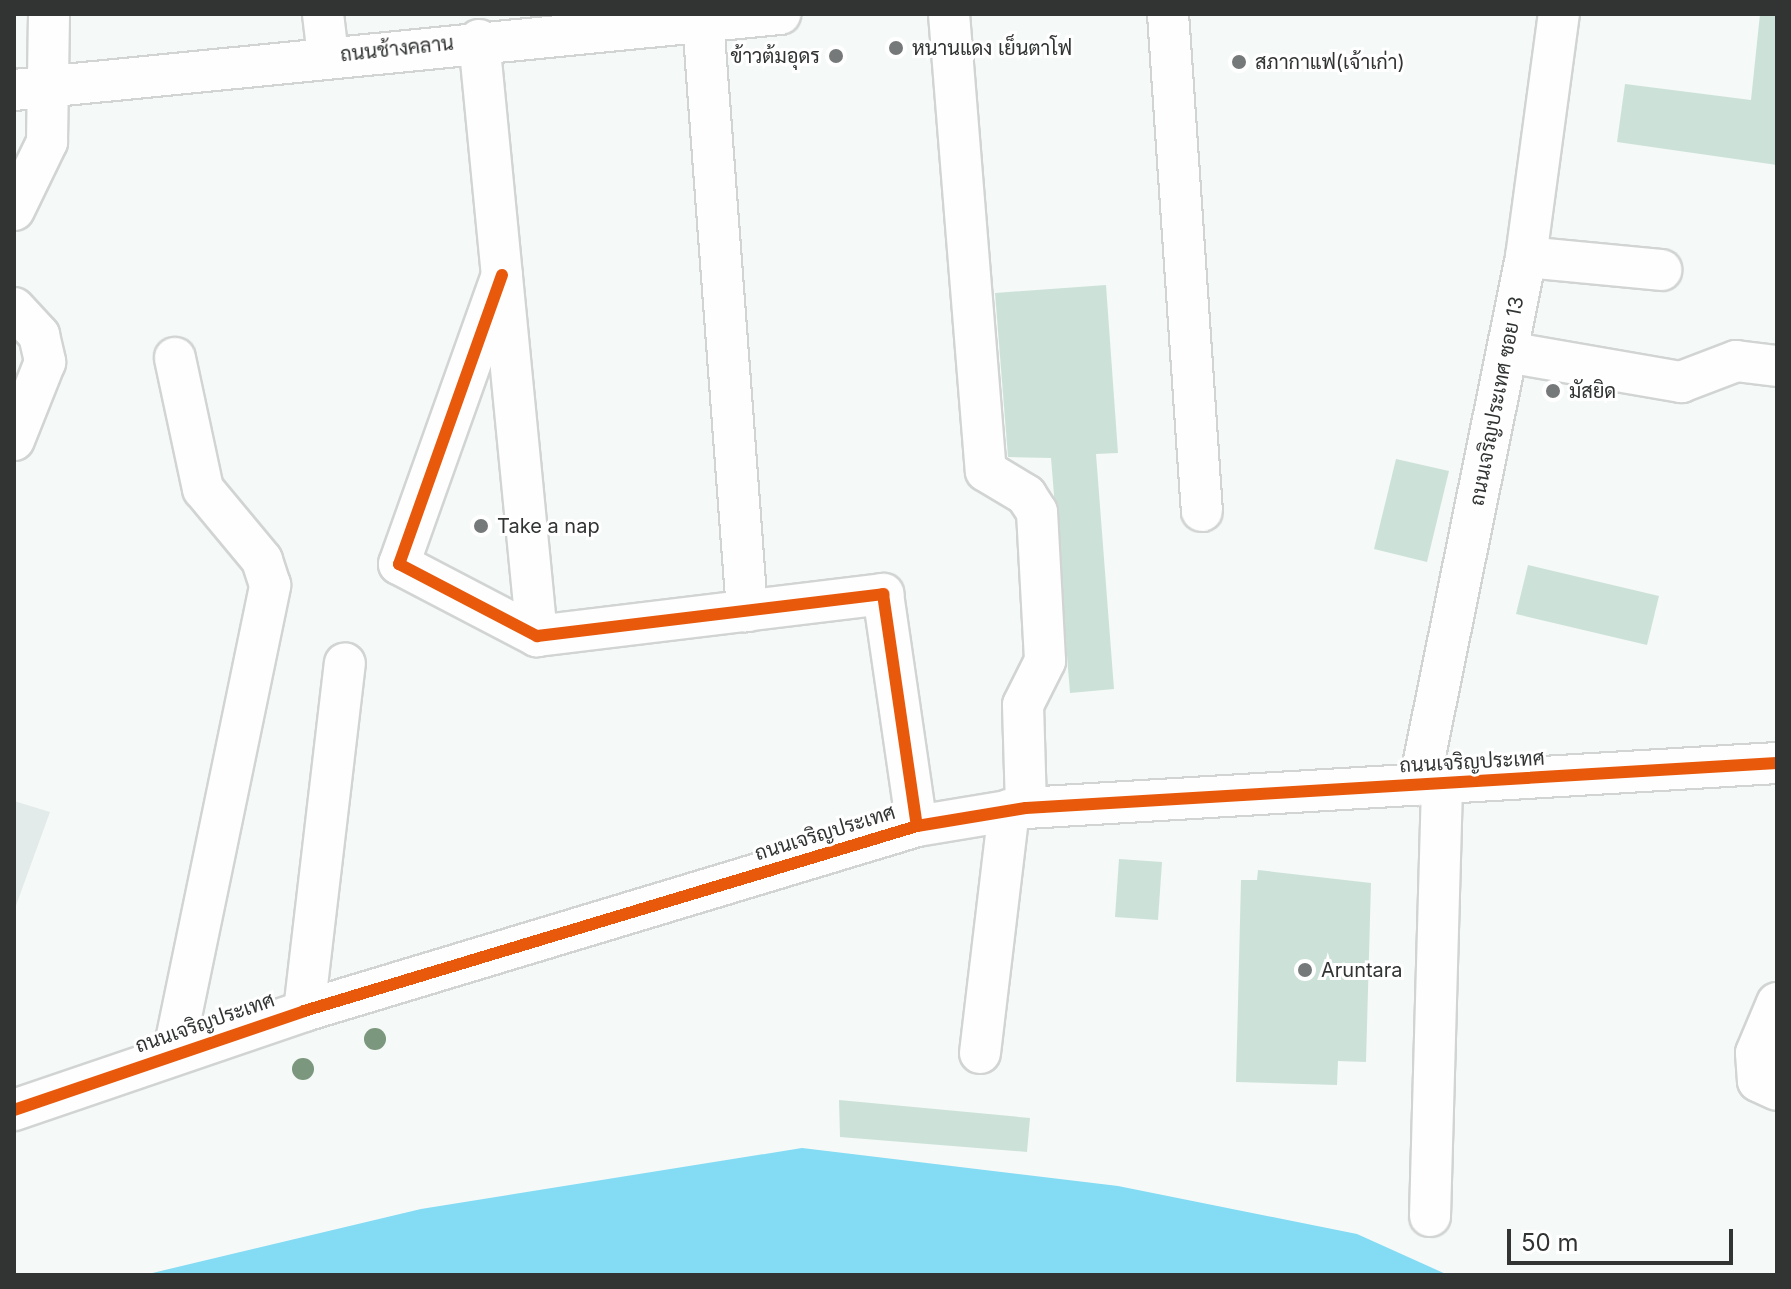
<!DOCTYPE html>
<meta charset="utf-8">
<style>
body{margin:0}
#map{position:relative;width:1791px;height:1289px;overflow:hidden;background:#f5f9f8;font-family:Inter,Sarabun,sans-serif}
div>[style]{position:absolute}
.built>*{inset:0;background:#e2ebe9}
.water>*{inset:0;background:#83dbf4}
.building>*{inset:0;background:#cce2d8}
.roads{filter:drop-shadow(2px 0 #d1d4d3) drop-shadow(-2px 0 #d1d4d3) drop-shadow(0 2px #d1d4d3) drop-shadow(0 -2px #d1d4d3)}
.minor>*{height:40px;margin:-20px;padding:0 20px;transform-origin:20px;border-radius:20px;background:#fefefe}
.cycleway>*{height:12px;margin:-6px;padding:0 6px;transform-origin:6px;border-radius:6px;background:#e8590c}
.trees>*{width:22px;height:22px;margin:-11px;border-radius:50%;background:#7b977d}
.dots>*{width:22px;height:22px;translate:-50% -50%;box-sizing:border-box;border:4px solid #fff;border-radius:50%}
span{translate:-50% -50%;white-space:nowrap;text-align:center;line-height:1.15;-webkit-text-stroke:6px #fff;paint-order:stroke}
.poi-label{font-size:20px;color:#323434}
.left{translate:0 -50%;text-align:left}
.right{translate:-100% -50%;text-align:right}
.street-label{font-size:20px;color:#323434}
.frame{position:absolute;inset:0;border:16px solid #323434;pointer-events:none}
.scale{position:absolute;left:1507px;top:1229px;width:226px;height:36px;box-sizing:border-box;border:4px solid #323434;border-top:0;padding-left:10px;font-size:24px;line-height:28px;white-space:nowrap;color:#323434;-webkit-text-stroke:6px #fff;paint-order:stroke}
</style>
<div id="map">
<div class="built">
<div style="clip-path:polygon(14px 801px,50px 812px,14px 911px)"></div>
</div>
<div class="water">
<div style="clip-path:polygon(802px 1148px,1118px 1186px,1357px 1234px,1448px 1275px,144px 1275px,421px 1209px)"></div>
</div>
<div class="building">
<div style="clip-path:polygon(1760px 14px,1777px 14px,1777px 165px,1617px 142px,1625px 84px,1751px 100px)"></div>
<div style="clip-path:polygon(1106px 285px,1118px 453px,1096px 454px,1114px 689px,1070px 693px,1051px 458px,1008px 457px,995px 293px)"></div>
<div style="clip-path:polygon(1396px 459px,1449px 471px,1427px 562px,1374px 549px)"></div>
<div style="clip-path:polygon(1528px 565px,1659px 596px,1647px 645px,1516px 614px)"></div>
<div style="clip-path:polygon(1119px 859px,1162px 862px,1158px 920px,1115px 917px)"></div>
<div style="clip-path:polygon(1258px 870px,1371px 883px,1366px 1062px,1338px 1061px,1337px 1085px,1236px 1082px,1241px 880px,1257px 880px)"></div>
<div style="clip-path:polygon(839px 1100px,1030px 1118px,1027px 1152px,840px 1137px)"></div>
</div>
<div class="roads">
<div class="minor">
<div style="left:323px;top:14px;width:42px;rotate:83.2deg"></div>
<div style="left:949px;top:14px;width:458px;rotate:85.4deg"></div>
<div style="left:986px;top:471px;width:47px;rotate:31deg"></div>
<div style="left:1026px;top:495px;width:20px;rotate:57deg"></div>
<div style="left:1037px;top:512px;width:149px;rotate:86.9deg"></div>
<div style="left:1045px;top:661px;width:49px;rotate:116.6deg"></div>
<div style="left:1023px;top:705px;width:103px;rotate:88.3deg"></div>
<div style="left:1168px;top:14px;width:498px;rotate:86.1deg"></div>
<div style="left:703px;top:21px;width:592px;rotate:85.73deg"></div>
<div style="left:479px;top:40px;width:599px;rotate:84.44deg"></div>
<div style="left:14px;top:90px;width:770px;rotate:-5.67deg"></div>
<div style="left:14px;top:210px;width:76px;rotate:-64.1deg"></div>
<div style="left:47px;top:142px;width:128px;rotate:-89.1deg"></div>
<div style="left:1526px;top:257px;width:136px;rotate:5.5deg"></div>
<div style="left:502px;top:275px;width:307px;rotate:109.6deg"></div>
<div style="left:399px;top:564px;width:156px;rotate:27.6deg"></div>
<div style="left:537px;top:636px;width:349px;rotate:-6.9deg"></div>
<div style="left:883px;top:594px;width:234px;rotate:81.7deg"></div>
<div style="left:14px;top:308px;width:37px;rotate:47deg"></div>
<div style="left:39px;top:335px;width:28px;rotate:77deg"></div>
<div style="left:45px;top:362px;width:84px;rotate:111.7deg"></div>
<div style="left:1507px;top:352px;width:177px;rotate:9.8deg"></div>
<div style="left:1681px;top:382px;width:59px;rotate:-20.9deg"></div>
<div style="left:1736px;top:361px;width:41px;rotate:7deg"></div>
<div style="left:1419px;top:785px;width:539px;rotate:-78.54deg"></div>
<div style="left:1526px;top:257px;width:245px;rotate:-82.3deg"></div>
<div style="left:1777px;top:1003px;width:54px;rotate:112.8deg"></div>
<div style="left:1756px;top:1053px;width:28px;rotate:86deg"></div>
<div style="left:1758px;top:1081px;width:21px;rotate:25deg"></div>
<div style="left:304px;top:1011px;width:350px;rotate:-83.3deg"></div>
<div style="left:980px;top:1053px;width:245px;rotate:-83.2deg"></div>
<div style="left:173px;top:1055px;width:480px;rotate:-78.3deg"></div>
<div style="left:270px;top:585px;width:26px;rotate:-108deg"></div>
<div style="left:262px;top:560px;width:92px;rotate:-129.7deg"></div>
<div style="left:203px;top:489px;width:134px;rotate:-102.1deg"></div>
<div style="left:14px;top:1110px;width:306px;rotate:-18.8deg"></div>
<div style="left:304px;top:1011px;width:640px;rotate:-16.79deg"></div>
<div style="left:917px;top:826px;width:110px;rotate:-9.4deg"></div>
<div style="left:1026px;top:808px;width:752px;rotate:-3.43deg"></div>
<div style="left:1430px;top:1216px;width:431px;rotate:-88.4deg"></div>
</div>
</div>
<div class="cycleway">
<div style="left:502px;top:275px;width:307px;rotate:109.6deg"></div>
<div style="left:399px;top:564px;width:156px;rotate:27.6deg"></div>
<div style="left:537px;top:636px;width:349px;rotate:-6.9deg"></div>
<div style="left:883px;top:594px;width:234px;rotate:81.7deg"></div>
<div style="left:14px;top:1110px;width:306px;rotate:-18.8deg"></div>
<div style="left:304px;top:1011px;width:640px;rotate:-16.79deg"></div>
<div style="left:917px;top:826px;width:110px;rotate:-9.4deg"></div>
<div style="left:1026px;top:808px;width:752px;rotate:-3.43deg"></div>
</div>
<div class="trees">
<div style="left:375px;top:1039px"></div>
<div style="left:303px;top:1069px"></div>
</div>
<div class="dots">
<div style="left:896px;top:48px;background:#767979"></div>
<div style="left:836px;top:56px;background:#767979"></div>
<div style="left:1239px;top:62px;background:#767979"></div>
<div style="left:1553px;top:391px;background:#767979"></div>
<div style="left:481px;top:526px;background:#767979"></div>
<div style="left:1305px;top:970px;background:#767979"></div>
</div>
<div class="poi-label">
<span class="left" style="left:912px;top:48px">หนานแดง เย็นตาโฟ</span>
<span class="right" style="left:820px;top:56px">ข้าวต้มอุดร</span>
<span class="left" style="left:1255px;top:62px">สภากาแฟ(เจ้าเก่า)</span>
<span class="left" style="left:1569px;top:391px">มัสยิด</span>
<span class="left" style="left:497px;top:526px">Take a nap</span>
<span class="left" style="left:1321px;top:970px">Aruntara</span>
</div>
<div class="street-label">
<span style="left:397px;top:49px;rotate:-6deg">ถนนช้างคลาน</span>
<span style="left:1497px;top:401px;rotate:-79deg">ถนนเจริญประเทศ ซอย 13</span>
<span style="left:1472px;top:762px;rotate:-3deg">ถนนเจริญประเทศ</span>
<span style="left:825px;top:833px;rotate:-17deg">ถนนเจริญประเทศ</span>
<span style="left:205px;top:1023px;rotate:-19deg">ถนนเจริญประเทศ</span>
</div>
<div class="frame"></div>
<div class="scale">50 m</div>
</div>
